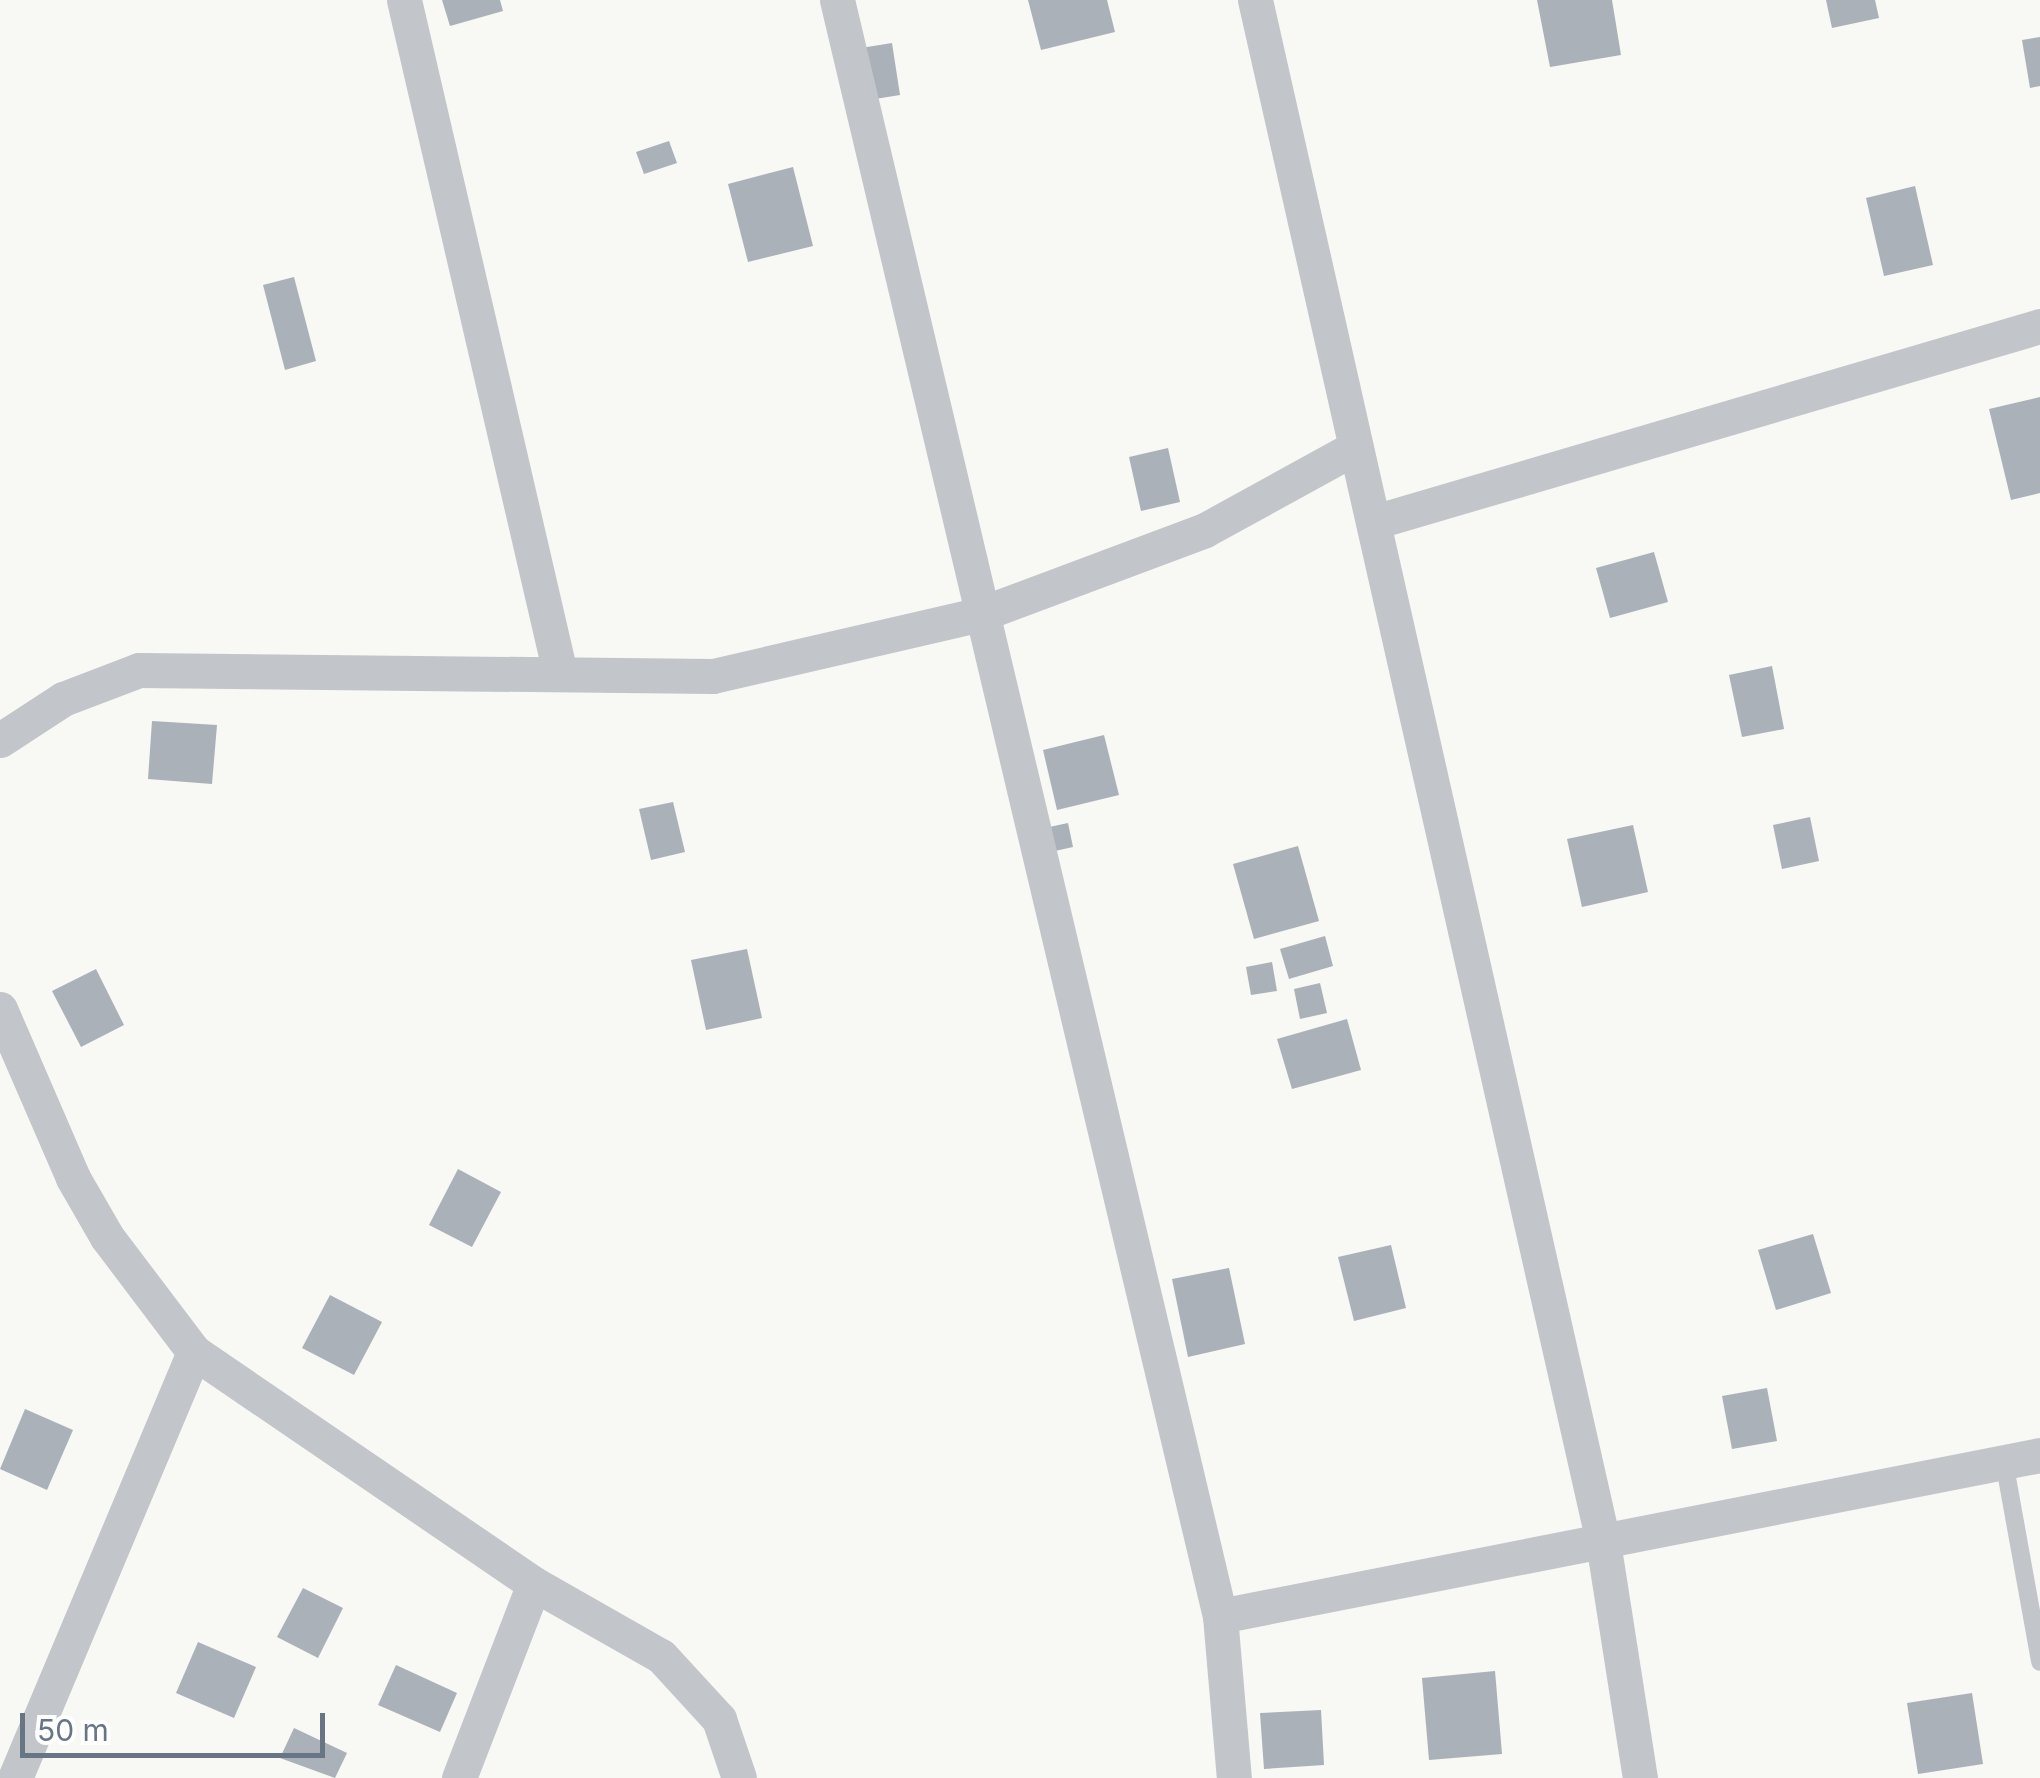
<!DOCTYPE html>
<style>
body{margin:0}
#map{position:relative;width:2040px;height:1778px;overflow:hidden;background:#f8f8f5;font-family:Inter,sans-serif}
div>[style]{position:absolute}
.building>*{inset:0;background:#aab1b8}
.service>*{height:18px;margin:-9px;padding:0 9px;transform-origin:9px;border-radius:9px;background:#c2c5c9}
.minor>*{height:35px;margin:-17.5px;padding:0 17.5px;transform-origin:17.5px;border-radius:17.5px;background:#c2c5c9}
span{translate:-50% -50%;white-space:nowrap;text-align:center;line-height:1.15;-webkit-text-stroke:10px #fff;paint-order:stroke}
.scale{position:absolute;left:20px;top:1713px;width:305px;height:45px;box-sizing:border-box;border:5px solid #687585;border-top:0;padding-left:12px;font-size:30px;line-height:35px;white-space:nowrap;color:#687585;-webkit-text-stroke:8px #fff;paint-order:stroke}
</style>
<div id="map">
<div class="building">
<div style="clip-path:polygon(442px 0,500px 0,503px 11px,450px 26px)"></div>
<div style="clip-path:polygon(1028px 0,1107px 0,1115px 32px,1041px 50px)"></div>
<div style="clip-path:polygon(1537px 0,1612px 0,1621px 55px,1550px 67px)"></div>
<div style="clip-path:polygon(1826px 0,1875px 0,1879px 18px,1832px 28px)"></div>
<div style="clip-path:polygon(2040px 37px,2040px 86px,2030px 88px,2022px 40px)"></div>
<div style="clip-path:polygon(892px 43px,900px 95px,869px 100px,861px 48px)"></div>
<div style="clip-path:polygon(669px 141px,677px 163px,644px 174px,636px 152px)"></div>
<div style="clip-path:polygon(793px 167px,813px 246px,748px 262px,728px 184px)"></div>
<div style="clip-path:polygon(1915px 186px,1933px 265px,1884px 276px,1866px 198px)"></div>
<div style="clip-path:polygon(294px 277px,316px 361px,285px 370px,263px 285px)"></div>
<div style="clip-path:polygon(2040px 397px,2040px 493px,2011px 500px,1989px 409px)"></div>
<div style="clip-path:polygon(1168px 448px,1180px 502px,1141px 511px,1129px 457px)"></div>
<div style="clip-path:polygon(1654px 552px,1668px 602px,1610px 618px,1596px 568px)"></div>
<div style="clip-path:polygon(1772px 666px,1784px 729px,1742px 737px,1729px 675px)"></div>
<div style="clip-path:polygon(152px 721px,217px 725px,212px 784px,148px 779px)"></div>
<div style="clip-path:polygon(1104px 735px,1119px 795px,1057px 810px,1043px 750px)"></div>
<div style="clip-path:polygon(673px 802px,685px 852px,651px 860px,639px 809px)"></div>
<div style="clip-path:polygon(1810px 817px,1819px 861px,1782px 869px,1773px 825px)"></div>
<div style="clip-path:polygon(1068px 823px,1073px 847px,1046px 853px,1040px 829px)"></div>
<div style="clip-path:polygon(1633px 825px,1648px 892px,1582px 907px,1567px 839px)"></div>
<div style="clip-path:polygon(1298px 846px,1319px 921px,1254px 939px,1233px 864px)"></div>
<div style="clip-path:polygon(1325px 936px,1333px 966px,1289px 979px,1280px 949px)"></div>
<div style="clip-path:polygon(747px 949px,762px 1018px,706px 1030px,691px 960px)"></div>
<div style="clip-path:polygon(1272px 962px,1277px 991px,1251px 995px,1246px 967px)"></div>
<div style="clip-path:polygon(96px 969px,124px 1025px,81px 1047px,52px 991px)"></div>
<div style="clip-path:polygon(1320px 983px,1327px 1013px,1300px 1019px,1294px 989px)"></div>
<div style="clip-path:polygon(1347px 1019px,1361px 1070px,1292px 1089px,1277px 1039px)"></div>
<div style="clip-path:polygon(458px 1169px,501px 1192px,472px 1247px,429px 1225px)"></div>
<div style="clip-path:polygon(1813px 1234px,1831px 1293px,1776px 1310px,1758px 1250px)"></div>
<div style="clip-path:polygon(1391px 1245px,1406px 1308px,1354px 1321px,1338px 1257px)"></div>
<div style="clip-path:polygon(1229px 1268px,1245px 1344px,1188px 1357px,1172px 1279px)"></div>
<div style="clip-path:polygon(330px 1295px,382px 1322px,354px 1375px,302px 1348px)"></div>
<div style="clip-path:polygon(1767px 1388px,1777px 1441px,1732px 1449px,1722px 1396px)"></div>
<div style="clip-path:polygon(25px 1409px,73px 1430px,47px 1490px,0 1469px)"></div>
<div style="clip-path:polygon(303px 1588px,343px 1608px,318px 1658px,277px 1637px)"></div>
<div style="clip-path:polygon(198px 1642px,256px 1667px,234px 1718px,176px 1693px)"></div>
<div style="clip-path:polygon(396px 1665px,457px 1693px,440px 1732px,378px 1705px)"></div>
<div style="clip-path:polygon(1495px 1671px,1502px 1754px,1429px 1760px,1422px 1678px)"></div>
<div style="clip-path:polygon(1972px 1693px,1983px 1764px,1918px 1774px,1907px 1703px)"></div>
<div style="clip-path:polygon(1321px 1710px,1324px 1765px,1264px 1769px,1260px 1713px)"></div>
<div style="clip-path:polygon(294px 1728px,347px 1753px,335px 1778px,280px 1758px)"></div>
</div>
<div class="service">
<div style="left:2004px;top:1461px;width:204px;rotate:79.8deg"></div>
</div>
<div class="minor">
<div style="left:404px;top:0;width:691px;rotate:76.95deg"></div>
<div style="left:837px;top:0;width:1661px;rotate:76.67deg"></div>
<div style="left:1220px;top:1616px;width:163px;rotate:85.1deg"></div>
<div style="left:1255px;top:0;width:1581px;rotate:77.28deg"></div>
<div style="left:1603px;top:1542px;width:239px;rotate:81.1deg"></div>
<div style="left:1374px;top:522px;width:694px;rotate:-16.4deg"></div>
<div style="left:0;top:740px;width:75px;rotate:-33.1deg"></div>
<div style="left:63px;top:699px;width:81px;rotate:-20.9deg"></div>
<div style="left:139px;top:670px;width:574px;rotate:0.6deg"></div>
<div style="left:713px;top:676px;width:272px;rotate:-13deg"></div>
<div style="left:978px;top:615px;width:242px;rotate:-20.5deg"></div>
<div style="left:1205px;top:530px;width:172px;rotate:-28.8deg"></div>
<div style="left:0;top:1009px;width:184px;rotate:66.6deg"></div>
<div style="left:73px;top:1178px;width:68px;rotate:60deg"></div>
<div style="left:107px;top:1237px;width:144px;rotate:52.9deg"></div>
<div style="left:194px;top:1352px;width:412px;rotate:34.3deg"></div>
<div style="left:534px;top:1584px;width:146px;rotate:29.6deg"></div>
<div style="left:661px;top:1656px;width:86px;rotate:47.4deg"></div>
<div style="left:719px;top:1719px;width:62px;rotate:71.3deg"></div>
<div style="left:1220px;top:1616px;width:836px;rotate:-11.11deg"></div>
<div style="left:15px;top:1778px;width:462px;rotate:-67.2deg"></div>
<div style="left:459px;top:1778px;width:208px;rotate:-68.9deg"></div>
</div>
<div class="scale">50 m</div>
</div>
